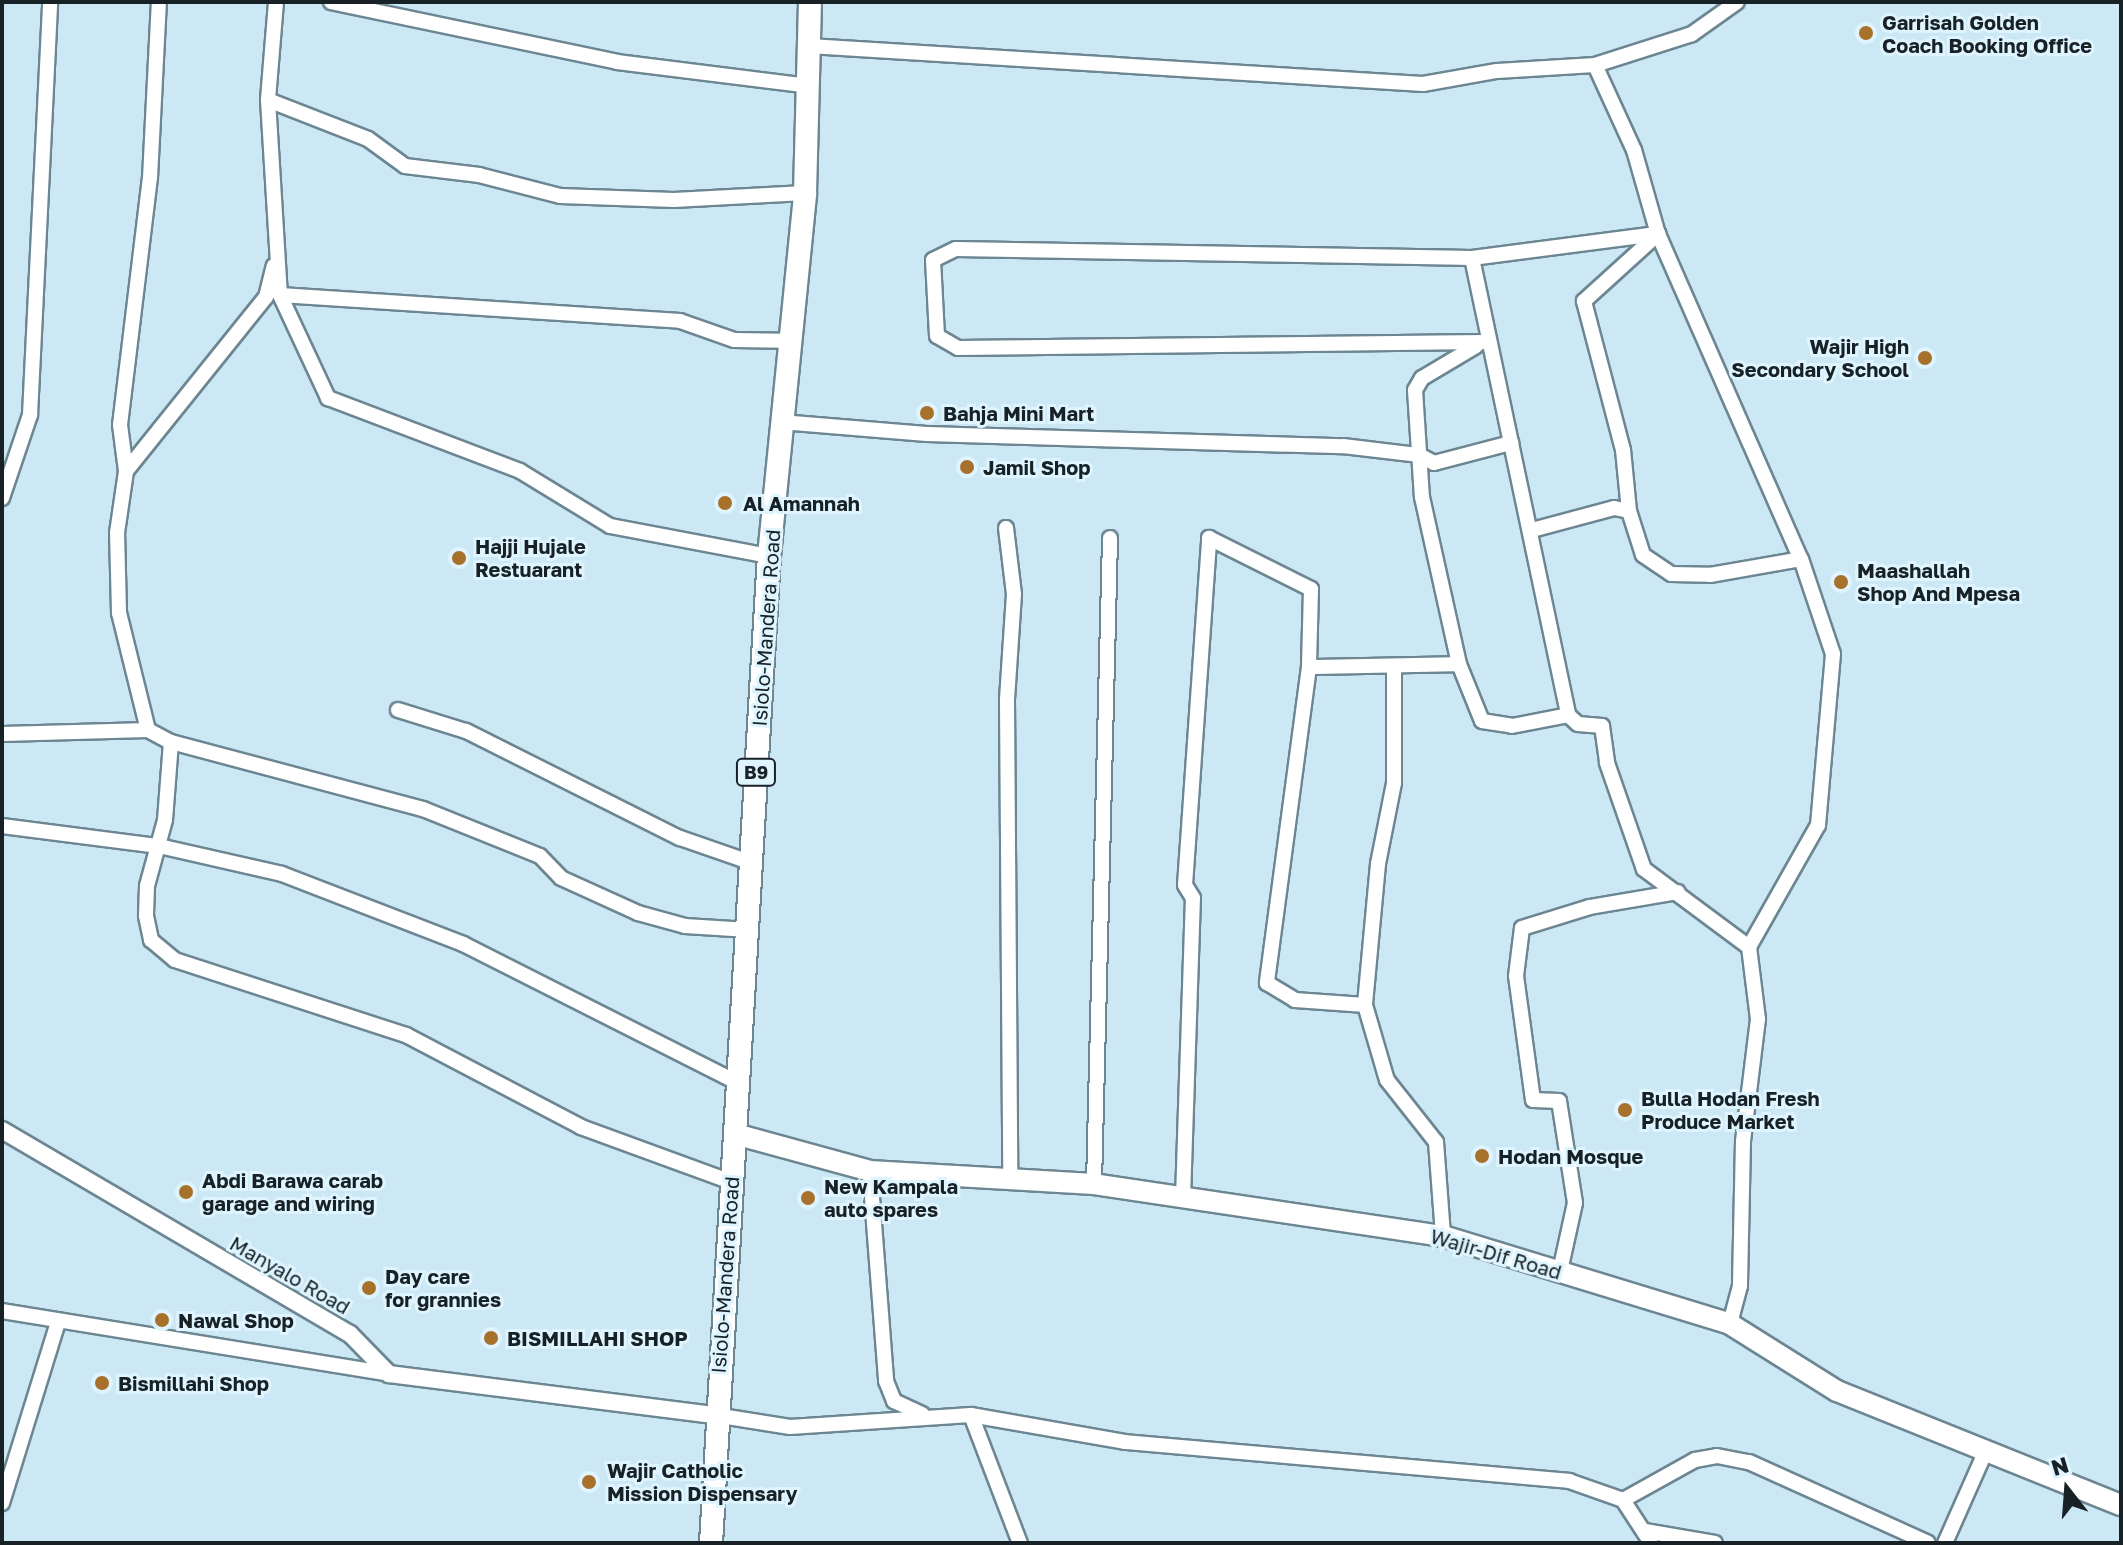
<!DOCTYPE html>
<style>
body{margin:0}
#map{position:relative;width:2123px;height:1545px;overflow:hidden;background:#cce8f5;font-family:"Golos Text",sans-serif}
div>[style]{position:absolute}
.roads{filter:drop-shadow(2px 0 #6c8692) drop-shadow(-2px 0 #6c8692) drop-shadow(0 2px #6c8692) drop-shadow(0 -2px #6c8692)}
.minor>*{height:14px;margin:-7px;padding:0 7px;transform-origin:7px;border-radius:7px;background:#fff}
.tertiary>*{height:16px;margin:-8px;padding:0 8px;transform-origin:8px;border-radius:8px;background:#fff}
.secondary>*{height:20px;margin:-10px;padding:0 10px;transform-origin:10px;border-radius:10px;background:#fff}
.trunk>*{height:22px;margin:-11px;padding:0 11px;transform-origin:11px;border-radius:11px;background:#fff}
.dots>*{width:22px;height:22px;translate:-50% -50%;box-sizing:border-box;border:4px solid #def4ff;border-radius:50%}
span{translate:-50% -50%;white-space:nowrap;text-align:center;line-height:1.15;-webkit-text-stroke:6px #def4ff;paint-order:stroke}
.shield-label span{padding:2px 6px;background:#def4ff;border:2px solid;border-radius:6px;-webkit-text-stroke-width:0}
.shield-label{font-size:18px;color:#172126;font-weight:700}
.poi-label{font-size:20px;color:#172126;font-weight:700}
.left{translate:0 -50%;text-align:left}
.right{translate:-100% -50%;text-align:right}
.street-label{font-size:20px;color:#172126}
.frame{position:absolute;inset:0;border:4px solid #172126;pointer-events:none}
.north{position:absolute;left:2027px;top:1449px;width:80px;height:80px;-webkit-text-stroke:6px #def4ff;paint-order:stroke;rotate:343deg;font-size:22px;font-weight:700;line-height:32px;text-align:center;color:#172126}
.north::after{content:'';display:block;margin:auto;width:28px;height:36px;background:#172126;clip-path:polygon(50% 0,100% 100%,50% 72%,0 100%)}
</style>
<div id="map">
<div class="roads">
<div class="minor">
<div style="left:276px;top:2px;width:98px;rotate:94.7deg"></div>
<div style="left:268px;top:100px;width:195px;rotate:86.5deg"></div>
<div style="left:280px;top:295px;width:114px;rotate:65deg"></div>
<div style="left:328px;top:398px;width:205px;rotate:20.8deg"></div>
<div style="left:520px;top:471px;width:105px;rotate:31.4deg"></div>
<div style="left:610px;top:526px;width:162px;rotate:10.7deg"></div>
<div style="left:331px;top:2px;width:292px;rotate:11.8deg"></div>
<div style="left:617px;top:62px;width:193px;rotate:7.1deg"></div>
<div style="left:809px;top:46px;width:615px;rotate:3.54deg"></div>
<div style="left:1423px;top:84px;width:75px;rotate:-10deg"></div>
<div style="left:1497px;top:71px;width:98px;rotate:-3.5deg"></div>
<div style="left:1595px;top:65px;width:94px;rotate:65.4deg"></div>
<div style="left:1634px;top:150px;width:87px;rotate:74.1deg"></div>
<div style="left:1658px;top:234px;width:355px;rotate:66.3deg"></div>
<div style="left:1801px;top:559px;width:100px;rotate:71.4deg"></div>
<div style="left:1833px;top:654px;width:172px;rotate:95deg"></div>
<div style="left:1818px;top:825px;width:140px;rotate:119.5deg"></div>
<div style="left:1749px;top:947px;width:73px;rotate:82.9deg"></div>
<div style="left:1758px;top:1019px;width:123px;rotate:97deg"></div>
<div style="left:1743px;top:1141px;width:145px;rotate:91.2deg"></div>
<div style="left:1740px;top:1286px;width:39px;rotate:105deg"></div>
<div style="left:1595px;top:65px;width:102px;rotate:-17.7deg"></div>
<div style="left:1692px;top:34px;width:55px;rotate:-35.4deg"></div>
<div style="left:268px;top:100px;width:107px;rotate:21.3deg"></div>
<div style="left:368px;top:139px;width:46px;rotate:36.1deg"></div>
<div style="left:405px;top:166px;width:75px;rotate:6.9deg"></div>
<div style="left:479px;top:175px;width:84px;rotate:14.5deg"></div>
<div style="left:560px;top:196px;width:114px;rotate:2deg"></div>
<div style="left:674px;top:200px;width:131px;rotate:-3.1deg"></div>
<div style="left:1472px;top:258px;width:467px;rotate:78.1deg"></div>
<div style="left:1568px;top:715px;width:13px;rotate:42deg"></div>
<div style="left:1578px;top:724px;width:24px;rotate:5deg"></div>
<div style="left:1602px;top:726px;width:37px;rotate:82deg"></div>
<div style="left:1607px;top:763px;width:112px;rotate:70.8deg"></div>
<div style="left:1644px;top:869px;width:131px;rotate:36.6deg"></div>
<div style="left:280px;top:295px;width:401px;rotate:3.7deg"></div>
<div style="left:680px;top:321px;width:57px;rotate:19.4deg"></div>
<div style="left:734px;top:340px;width:60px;rotate:1deg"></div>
<div style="left:1487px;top:342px;width:529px;rotate:179.35deg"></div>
<div style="left:958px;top:348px;width:24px;rotate:-150deg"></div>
<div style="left:937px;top:336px;width:76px;rotate:-93deg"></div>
<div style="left:933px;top:260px;width:25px;rotate:-26deg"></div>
<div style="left:956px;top:249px;width:516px;rotate:1deg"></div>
<div style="left:1472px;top:258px;width:188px;rotate:-7.4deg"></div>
<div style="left:1476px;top:346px;width:63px;rotate:149.3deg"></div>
<div style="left:1422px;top:378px;width:14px;rotate:120deg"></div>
<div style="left:1415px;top:390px;width:107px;rotate:86.3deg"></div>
<div style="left:1422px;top:497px;width:171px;rotate:77.5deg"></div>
<div style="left:1459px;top:664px;width:61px;rotate:68deg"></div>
<div style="left:1482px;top:721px;width:30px;rotate:9deg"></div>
<div style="left:1512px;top:726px;width:57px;rotate:-11.1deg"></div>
<div style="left:781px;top:422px;width:146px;rotate:4.7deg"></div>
<div style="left:927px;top:434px;width:416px;rotate:1.7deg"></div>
<div style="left:1343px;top:446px;width:77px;rotate:6.8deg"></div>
<div style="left:1419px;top:455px;width:17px;rotate:28deg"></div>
<div style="left:1434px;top:463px;width:80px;rotate:-14.6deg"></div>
<div style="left:126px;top:471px;width:46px;rotate:-97.4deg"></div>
<div style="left:120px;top:425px;width:249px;rotate:-83.1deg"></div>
<div style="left:150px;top:178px;width:176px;rotate:-87.1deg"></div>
<div style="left:2px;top:498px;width:88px;rotate:-71.4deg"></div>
<div style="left:30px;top:415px;width:413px;rotate:-87.2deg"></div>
<div style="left:1629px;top:511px;width:61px;rotate:-95.6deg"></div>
<div style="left:1623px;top:450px;width:154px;rotate:-104.7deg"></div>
<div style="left:1584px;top:301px;width:100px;rotate:-42.2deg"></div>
<div style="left:1006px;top:528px;width:66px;rotate:83.1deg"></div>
<div style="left:1014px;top:594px;width:106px;rotate:93.8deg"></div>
<div style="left:1007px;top:700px;width:475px;rotate:89.6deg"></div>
<div style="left:1532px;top:530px;width:85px;rotate:-15deg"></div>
<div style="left:1614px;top:508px;width:15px;rotate:11deg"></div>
<div style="left:1629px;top:511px;width:46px;rotate:72.3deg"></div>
<div style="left:1643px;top:555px;width:34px;rotate:34deg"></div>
<div style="left:1671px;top:574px;width:39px;rotate:1deg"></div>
<div style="left:1710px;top:575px;width:92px;rotate:-10deg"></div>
<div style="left:1209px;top:538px;width:114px;rotate:26.6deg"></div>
<div style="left:1311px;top:589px;width:78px;rotate:91.5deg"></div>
<div style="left:1309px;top:667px;width:150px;rotate:-1.1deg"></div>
<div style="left:1394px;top:666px;width:117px;rotate:90deg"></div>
<div style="left:1394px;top:783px;width:83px;rotate:101.2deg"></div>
<div style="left:1378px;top:864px;width:142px;rotate:95.3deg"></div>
<div style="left:1365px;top:1005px;width:78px;rotate:73.7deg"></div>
<div style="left:1387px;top:1080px;width:79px;rotate:51.7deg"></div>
<div style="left:1436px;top:1142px;width:94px;rotate:85.7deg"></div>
<div style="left:1309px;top:667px;width:319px;rotate:97.6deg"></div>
<div style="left:1267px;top:983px;width:33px;rotate:31deg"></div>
<div style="left:1295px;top:1000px;width:70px;rotate:4.1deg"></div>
<div style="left:398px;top:710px;width:71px;rotate:17.2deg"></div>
<div style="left:466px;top:731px;width:239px;rotate:26.6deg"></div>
<div style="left:680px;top:838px;width:79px;rotate:19.1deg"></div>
<div style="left:148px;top:730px;width:121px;rotate:-103.9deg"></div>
<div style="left:119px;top:613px;width:80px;rotate:-91.4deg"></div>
<div style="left:117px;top:533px;width:63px;rotate:-81.7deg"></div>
<div style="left:126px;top:471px;width:223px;rotate:-51.2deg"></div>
<div style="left:266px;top:297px;width:32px;rotate:-76deg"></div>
<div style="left:2px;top:734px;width:146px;rotate:-1.6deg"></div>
<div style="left:148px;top:730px;width:26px;rotate:28deg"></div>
<div style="left:171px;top:742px;width:261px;rotate:14.9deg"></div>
<div style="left:423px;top:809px;width:126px;rotate:21.9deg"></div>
<div style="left:540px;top:856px;width:30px;rotate:46deg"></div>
<div style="left:561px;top:878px;width:85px;rotate:24.4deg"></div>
<div style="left:638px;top:913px;width:49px;rotate:15.5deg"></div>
<div style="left:685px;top:926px;width:64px;rotate:3.6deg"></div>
<div style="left:171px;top:742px;width:78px;rotate:94.4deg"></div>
<div style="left:165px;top:820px;width:68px;rotate:105.3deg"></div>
<div style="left:147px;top:886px;width:30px;rotate:92deg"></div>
<div style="left:146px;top:916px;width:25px;rotate:78deg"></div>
<div style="left:151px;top:940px;width:31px;rotate:40deg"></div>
<div style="left:175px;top:960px;width:243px;rotate:18deg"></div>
<div style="left:406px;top:1035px;width:198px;rotate:27.7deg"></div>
<div style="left:581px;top:1127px;width:160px;rotate:20.1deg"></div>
<div style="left:2px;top:826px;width:158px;rotate:7.3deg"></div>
<div style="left:159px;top:846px;width:126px;rotate:12.8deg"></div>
<div style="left:282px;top:874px;width:194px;rotate:21.1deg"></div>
<div style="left:463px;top:944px;width:308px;rotate:26.8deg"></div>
<div style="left:870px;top:1171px;width:211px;rotate:85.6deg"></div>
<div style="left:886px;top:1381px;width:22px;rotate:68deg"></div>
<div style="left:894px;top:1401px;width:31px;rotate:25deg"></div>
<div style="left:1094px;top:1184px;width:646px;rotate:-88.58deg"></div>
<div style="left:1183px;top:1198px;width:300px;rotate:-88.1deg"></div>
<div style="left:1193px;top:898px;width:15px;rotate:-122deg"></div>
<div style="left:1185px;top:885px;width:348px;rotate:-86deg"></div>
<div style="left:1560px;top:1271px;width:70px;rotate:-77.6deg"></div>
<div style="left:1575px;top:1203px;width:103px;rotate:-98.9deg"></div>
<div style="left:1559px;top:1101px;width:26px;rotate:-178deg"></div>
<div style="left:1533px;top:1100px;width:125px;rotate:-97.8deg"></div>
<div style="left:1516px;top:976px;width:48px;rotate:-82.9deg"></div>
<div style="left:1522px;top:928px;width:71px;rotate:-17.2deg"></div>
<div style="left:1590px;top:907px;width:89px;rotate:-9.7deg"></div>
<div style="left:2px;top:1311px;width:392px;rotate:9.2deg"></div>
<div style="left:715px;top:1415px;width:76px;rotate:9.1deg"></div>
<div style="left:790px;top:1427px;width:181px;rotate:-3.8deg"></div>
<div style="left:971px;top:1415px;width:156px;rotate:9.9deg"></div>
<div style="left:1125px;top:1442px;width:446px;rotate:5deg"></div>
<div style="left:1569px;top:1481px;width:57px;rotate:19.4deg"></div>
<div style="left:1623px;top:1500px;width:51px;rotate:56.9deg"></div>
<div style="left:971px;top:1415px;width:137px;rotate:69.1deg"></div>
<div style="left:1623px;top:1500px;width:82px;rotate:-29.1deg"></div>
<div style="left:1695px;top:1460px;width:22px;rotate:-10deg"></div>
<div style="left:1717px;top:1456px;width:33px;rotate:11deg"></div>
<div style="left:1749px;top:1462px;width:196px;rotate:24.3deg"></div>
<div style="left:2px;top:1503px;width:189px;rotate:-72.8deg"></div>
<div style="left:1645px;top:1531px;width:71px;rotate:9.7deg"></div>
<div style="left:1945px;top:1543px;width:96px;rotate:-66.1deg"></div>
</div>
<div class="tertiary">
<div style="left:2px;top:1130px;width:403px;rotate:30.4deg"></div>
<div style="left:350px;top:1334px;width:56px;rotate:45.7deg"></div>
<div style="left:389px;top:1374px;width:329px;rotate:7.2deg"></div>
</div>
<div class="secondary">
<div style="left:735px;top:1134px;width:140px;rotate:15.3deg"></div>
<div style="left:870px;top:1171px;width:224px;rotate:3.3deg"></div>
<div style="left:1094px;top:1184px;width:353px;rotate:8.5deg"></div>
<div style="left:1443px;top:1236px;width:300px;rotate:17deg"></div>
<div style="left:1730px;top:1324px;width:126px;rotate:32.1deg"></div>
<div style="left:1837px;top:1391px;width:306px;rotate:21.9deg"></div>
</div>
<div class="trunk">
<div style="left:711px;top:1543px;width:989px;rotate:-86.64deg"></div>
<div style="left:769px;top:556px;width:365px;rotate:-84.3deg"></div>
<div style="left:805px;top:193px;width:191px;rotate:-88.5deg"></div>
</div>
</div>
<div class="dots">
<div style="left:1866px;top:33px;background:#a7712c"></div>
<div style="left:1925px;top:358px;background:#a7712c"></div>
<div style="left:927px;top:413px;background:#a7712c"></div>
<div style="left:967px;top:467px;background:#a7712c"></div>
<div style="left:725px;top:503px;background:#a7712c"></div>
<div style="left:459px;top:558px;background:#a7712c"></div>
<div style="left:1841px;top:582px;background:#a7712c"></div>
<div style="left:1625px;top:1110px;background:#a7712c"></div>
<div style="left:1482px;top:1156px;background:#a7712c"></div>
<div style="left:186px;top:1192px;background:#a7712c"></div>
<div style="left:808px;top:1198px;background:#a7712c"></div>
<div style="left:369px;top:1288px;background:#a7712c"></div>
<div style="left:162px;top:1320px;background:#a7712c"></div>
<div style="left:491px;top:1338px;background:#a7712c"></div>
<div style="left:102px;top:1383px;background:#a7712c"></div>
<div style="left:589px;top:1482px;background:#a7712c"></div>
</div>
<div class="shield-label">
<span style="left:756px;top:772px">B9</span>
</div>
<div class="poi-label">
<span class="left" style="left:1882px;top:34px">Garrisah Golden<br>Coach Booking Office</span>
<span class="right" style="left:1909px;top:358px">Wajir High<br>Secondary School</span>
<span class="left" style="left:943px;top:413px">Bahja Mini Mart</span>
<span class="left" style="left:983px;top:467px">Jamil Shop</span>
<span class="left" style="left:743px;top:503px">Al Amannah</span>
<span class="left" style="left:475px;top:558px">Hajji Hujale<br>Restuarant</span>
<span class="left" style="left:1857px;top:582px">Maashallah<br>Shop And Mpesa</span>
<span class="left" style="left:1641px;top:1110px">Bulla Hodan Fresh<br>Produce Market</span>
<span class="left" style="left:1498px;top:1156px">Hodan Mosque</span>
<span class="left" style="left:202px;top:1192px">Abdi Barawa carab<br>garage and wiring</span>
<span class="left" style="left:824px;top:1198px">New Kampala<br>auto spares</span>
<span class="left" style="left:385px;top:1288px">Day care<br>for grannies</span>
<span class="left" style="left:178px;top:1320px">Nawal Shop</span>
<span class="left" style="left:507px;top:1338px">BISMILLAHI SHOP</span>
<span class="left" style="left:118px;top:1383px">Bismillahi Shop</span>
<span class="left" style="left:607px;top:1482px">Wajir Catholic<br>Mission Dispensary</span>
</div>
<div class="street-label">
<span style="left:766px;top:628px;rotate:-86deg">Isiolo-Mandera Road</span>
<span style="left:1496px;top:1254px;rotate:16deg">Wajir-Dif Road</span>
<span style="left:290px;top:1275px;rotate:30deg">Manyalo Road</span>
<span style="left:725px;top:1275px;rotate:-86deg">Isiolo-Mandera Road</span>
</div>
<div class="frame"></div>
<div class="north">N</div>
</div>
